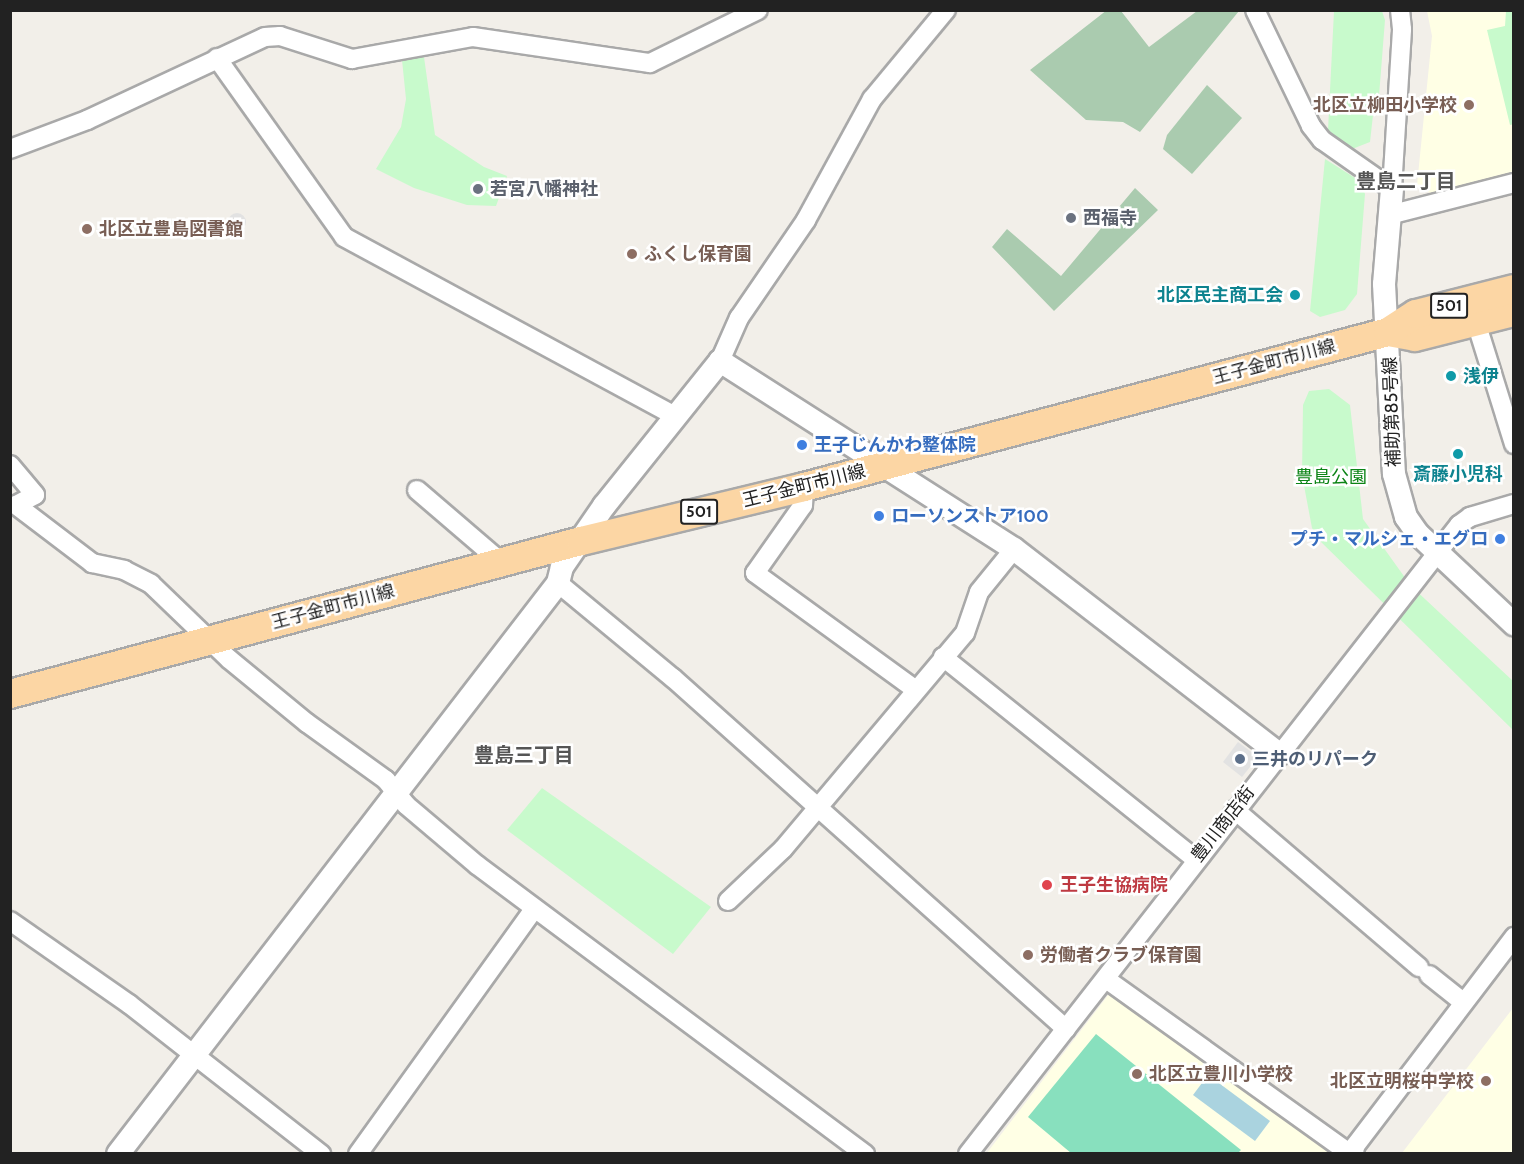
<!DOCTYPE html>
<meta charset="utf-8">
<style>
body{margin:0}
#map{position:relative;width:1524px;height:1164px;overflow:hidden;background:#f2efe9;font-family:Cabin,"Noto Sans JP",sans-serif}
div>[style]{position:absolute}
.education>*{inset:0;background:#ffffe5}
.cemetery>*{inset:0;background:#aacbaf}
.park>*{inset:0;background:#c8facc}
.pitch>*{inset:0;background:#88e0be}
.parking>*{inset:0;background:#e2e2e2}
.round{border-radius:50%}
.water>*{inset:0;background:#aad3df}
.roads{filter:drop-shadow(2px 0 #a9a9a9) drop-shadow(-2px 0 #a9a9a9) drop-shadow(0 2px #a9a9a9) drop-shadow(0 -2px #a9a9a9)}
.minor>*{height:18px;margin:-9px;padding:0 9px;transform-origin:9px;border-radius:9px;background:#fff}
.tertiary>*{height:22px;margin:-11px;padding:0 11px;transform-origin:11px;border-radius:11px;background:#fff}
.primary>*{height:28px;margin:-14px;padding:0 14px;transform-origin:14px;border-radius:14px;background:#fcd6a4}
.dots>*{width:16px;height:16px;translate:-50% -50%;box-sizing:border-box;border:3px solid #fff;border-radius:50%}
span{translate:-50% -50%;white-space:nowrap;text-align:center;line-height:1.15;-webkit-text-stroke:5px #fff;paint-order:stroke}
.shield-label span{padding:2px 4px;background:#fff;border:2px solid;border-radius:4px;-webkit-text-stroke-width:0}
.shield-label{font-size:16px;color:#222;font-weight:700}
.education-label{font-size:18px;color:#785e54;font-weight:700}
.right{translate:-100% -50%;text-align:right}
.left{translate:0 -50%;text-align:left}
.worship-label{font-size:18px;color:#5b616d;font-weight:700}
.culture-label{font-size:18px;color:#0d838f;font-weight:700}
.street-label{font-size:18px;color:#222}
.shop-label{font-size:18px;color:#366cbe;font-weight:700}
.park-label{font-size:18px;color:#0c8416}
.service-label{font-size:18px;color:#4e5e75;font-weight:700}
.health-label{font-size:18px;color:#be3a42;font-weight:700}
.neighbourhood-label{font-size:20px;color:#555;font-weight:700}
.frame{position:absolute;inset:0;border:12px solid #222;pointer-events:none}
</style>
<div id="map">
<div class="education">
<div style="clip-path:polygon(1427px 11px,1513px 11px,1513px 174px,1432px 194px,1417px 185px,1432px 36px)"></div>
<div style="clip-path:polygon(1109px 994px,1115px 994px,1338px 1154px,986px 1154px)"></div>
<div style="clip-path:polygon(1513px 1008px,1513px 1153px,1402px 1153px)"></div>
</div>
<div class="cemetery">
<div style="clip-path:polygon(1107px 10px,1121px 11px,1149px 47px,1197px 11px,1239px 11px,1140px 132px,1123px 122px,1086px 120px,1030px 70px)"></div>
<div style="clip-path:polygon(1207px 85px,1242px 118px,1192px 174px,1163px 149px,1167px 135px)"></div>
<div style="clip-path:polygon(1135px 188px,1158px 210px,1054px 311px,992px 247px,1007px 229px,1061px 276px)"></div>
</div>
<div class="park">
<div style="clip-path:polygon(1334px 11px,1382px 11px,1385px 20px,1379px 96px,1375px 97px,1370px 142px,1352px 149px,1328px 130px)"></div>
<div style="clip-path:polygon(1506px 11px,1514px 11px,1514px 124px,1510px 125px,1487px 30px,1505px 26px)"></div>
<div style="clip-path:polygon(424px 57px,435px 135px,484px 167px,507px 176px,496px 206px,467px 205px,414px 188px,376px 169px,401px 127px,406px 99px,402px 60px)"></div>
<div style="clip-path:polygon(1325px 159px,1360px 181px,1365px 194px,1357px 294px,1345px 310px,1320px 317px,1310px 311px)"></div>
<div style="clip-path:polygon(1329px 389px,1350px 405px,1363px 519px,1411px 586px,1513px 681px,1513px 730px,1320px 541px,1312px 528px,1302px 475px,1303px 405px,1309px 391px)"></div>
<div style="clip-path:polygon(542px 788px,711px 907px,673px 954px,507px 830px)"></div>
</div>
<div class="pitch">
<div style="clip-path:polygon(1096px 1034px,1241px 1150px,1238px 1153px,1071px 1153px,1028px 1117px)"></div>
</div>
<div class="parking">
<div class="round" style="left:228px;top:213px;width:18px;height:18px"></div>
<div style="clip-path:polygon(1238px 742px,1258px 757px,1242px 777px,1223px 762px)"></div>
</div>
<div class="water">
<div style="clip-path:polygon(1208px 1075px,1270px 1121px,1255px 1141px,1193px 1095px)"></div>
</div>
<div class="roads">
<div class="minor">
<div style="left:1255px;top:10px;width:129px;rotate:64.2deg"></div>
<div style="left:1311px;top:126px;width:18px;rotate:52deg"></div>
<div style="left:1322px;top:140px;width:85px;rotate:35deg"></div>
<div style="left:217px;top:58px;width:219px;rotate:54.6deg"></div>
<div style="left:344px;top:237px;width:376px;rotate:28.4deg"></div>
<div style="left:10px;top:149px;width:82px;rotate:-20.6deg"></div>
<div style="left:87px;top:120px;width:196px;rotate:-25deg"></div>
<div style="left:265px;top:37px;width:15px;rotate:-4deg"></div>
<div style="left:280px;top:36px;width:76px;rotate:17.7deg"></div>
<div style="left:352px;top:59px;width:123px;rotate:-10.3deg"></div>
<div style="left:473px;top:37px;width:179px;rotate:8.4deg"></div>
<div style="left:650px;top:63px;width:120px;rotate:-26.1deg"></div>
<div style="left:1392px;top:189px;width:160px;rotate:-86.4deg"></div>
<div style="left:1402px;top:29px;width:19px;rotate:-96deg"></div>
<div style="left:1389px;top:215px;width:129px;rotate:-14.4deg"></div>
<div style="left:1476px;top:322px;width:128px;rotate:72.7deg"></div>
<div style="left:720px;top:361px;width:47px;rotate:-66.2deg"></div>
<div style="left:739px;top:318px;width:119px;rotate:-55.6deg"></div>
<div style="left:806px;top:220px;width:138px;rotate:-61.4deg"></div>
<div style="left:872px;top:99px;width:116px;rotate:-50.3deg"></div>
<div style="left:10px;top:465px;width:39px;rotate:50deg"></div>
<div style="left:35px;top:495px;width:21px;rotate:152deg"></div>
<div style="left:16px;top:505px;width:96px;rotate:37.3deg"></div>
<div style="left:92px;top:563px;width:33px;rotate:12deg"></div>
<div style="left:124px;top:570px;width:30px;rotate:27deg"></div>
<div style="left:151px;top:584px;width:108px;rotate:43.9deg"></div>
<div style="left:229px;top:659px;width:101px;rotate:39.4deg"></div>
<div style="left:307px;top:723px;width:97px;rotate:35.8deg"></div>
<div style="left:386px;top:780px;width:32px;rotate:51deg"></div>
<div style="left:406px;top:805px;width:93px;rotate:40.2deg"></div>
<div style="left:477px;top:865px;width:484px;rotate:36.7deg"></div>
<div style="left:804px;top:487px;width:18px;rotate:93deg"></div>
<div style="left:803px;top:505px;width:83px;rotate:125.2deg"></div>
<div style="left:755px;top:573px;width:199px;rotate:36deg"></div>
<div style="left:417px;top:490px;width:111px;rotate:40.6deg"></div>
<div style="left:558px;top:583px;width:149px;rotate:39.6deg"></div>
<div style="left:673px;top:678px;width:527px;rotate:41.77deg"></div>
<div style="left:943px;top:657px;width:324px;rotate:38.7deg"></div>
<div style="left:1235px;top:810px;width:242px;rotate:40.5deg"></div>
<div style="left:728px;top:901px;width:76px;rotate:-43.4deg"></div>
<div style="left:783px;top:849px;width:282px;rotate:-49.9deg"></div>
<div style="left:965px;top:633px;width:43px;rotate:-71.1deg"></div>
<div style="left:979px;top:592px;width:55px;rotate:-50.9deg"></div>
<div style="left:10px;top:921px;width:145px;rotate:34.9deg"></div>
<div style="left:129px;top:1004px;width:244px;rotate:38deg"></div>
<div style="left:1429px;top:975px;width:43px;rotate:38.5deg"></div>
<div style="left:1106px;top:979px;width:300px;rotate:35.6deg"></div>
<div style="left:358px;top:1154px;width:302px;rotate:-54.3deg"></div>
<div style="left:968px;top:1154px;width:798px;rotate:-52.02deg"></div>
<div style="left:1459px;top:525px;width:14px;rotate:-36deg"></div>
<div style="left:1470px;top:517px;width:46px;rotate:-16.5deg"></div>
<div style="left:1354px;top:1154px;width:8px;rotate:-83deg"></div>
<div style="left:1355px;top:1146px;width:263px;rotate:-52.7deg"></div>
</div>
<div class="tertiary">
<div style="left:1392px;top:189px;width:95px;rotate:94.8deg"></div>
<div style="left:1384px;top:284px;width:190px;rotate:87deg"></div>
<div style="left:1394px;top:474px;width:45px;rotate:74.4deg"></div>
<div style="left:1406px;top:517px;width:21px;rotate:55deg"></div>
<div style="left:1418px;top:534px;width:132px;rotate:43.2deg"></div>
<div style="left:118px;top:1154px;width:721px;rotate:-52.38deg"></div>
<div style="left:558px;top:583px;width:16px;rotate:-76deg"></div>
<div style="left:562px;top:567px;width:74px;rotate:-55.5deg"></div>
<div style="left:604px;top:506px;width:186px;rotate:-51.3deg"></div>
<div style="left:720px;top:361px;width:349px;rotate:32.6deg"></div>
<div style="left:1014px;top:549px;width:335px;rotate:37.7deg"></div>
</div>
<div class="primary">
<div style="left:1388px;top:332px;width:27px;rotate:10deg"></div>
<div style="left:1415px;top:337px;width:102px;rotate:-14.2deg"></div>
<div style="left:10px;top:694px;width:591px;rotate:-15deg"></div>
<div style="left:581px;top:541px;width:229px;rotate:-13.6deg"></div>
<div style="left:804px;top:487px;width:604px;rotate:-14.86deg"></div>
<div style="left:1388px;top:332px;width:33px;rotate:-33deg"></div>
<div style="left:1416px;top:314px;width:101px;rotate:-14.3deg"></div>
</div>
</div>
<div class="dots">
<div style="left:1469px;top:105px;background:#8d6e63"></div>
<div style="left:478px;top:189px;background:#6b7280"></div>
<div style="left:1071px;top:218px;background:#6b7280"></div>
<div style="left:87px;top:229px;background:#8d6e63"></div>
<div style="left:632px;top:254px;background:#8d6e63"></div>
<div style="left:1295px;top:295px;background:#0f9aa8"></div>
<div style="left:1451px;top:376px;background:#0f9aa8"></div>
<div style="left:802px;top:445px;background:#3f7fe0"></div>
<div style="left:1458px;top:454px;background:#0f9aa8"></div>
<div style="left:879px;top:516px;background:#3f7fe0"></div>
<div style="left:1500px;top:539px;background:#3f7fe0"></div>
<div style="left:1240px;top:759px;background:#5c6f8a"></div>
<div style="left:1047px;top:885px;background:#e0444e"></div>
<div style="left:1028px;top:955px;background:#8d6e63"></div>
<div style="left:1137px;top:1074px;background:#8d6e63"></div>
<div style="left:1486px;top:1081px;background:#8d6e63"></div>
</div>
<div class="shield-label">
<span style="left:1449px;top:306px">501</span>
<span style="left:699px;top:512px">501</span>
</div>
<div class="education-label">
<span class="right" style="left:1457px;top:105px">北区立柳田小学校</span>
<span class="left" style="left:99px;top:229px">北区立豊島図書館</span>
<span class="left" style="left:644px;top:254px">ふくし保育園</span>
<span class="left" style="left:1040px;top:955px">労働者クラブ保育園</span>
<span class="left" style="left:1149px;top:1074px">北区立豊川小学校</span>
<span class="right" style="left:1474px;top:1081px">北区立明桜中学校</span>
</div>
<div class="worship-label">
<span class="left" style="left:490px;top:189px">若宮八幡神社</span>
<span class="left" style="left:1083px;top:218px">西福寺</span>
</div>
<div class="culture-label">
<span class="right" style="left:1283px;top:295px">北区民主商工会</span>
<span class="left" style="left:1463px;top:376px">浅伊</span>
<span style="left:1458px;top:474px">斎藤小児科</span>
</div>
<div class="street-label">
<span style="left:1274px;top:362px;rotate:-15deg">王子金町市川線</span>
<span style="left:1392px;top:412px;rotate:-92deg">補助第85号線</span>
<span style="left:804px;top:486px;rotate:-14deg">王子金町市川線</span>
<span style="left:333px;top:607px;rotate:-15deg">王子金町市川線</span>
<span style="left:1223px;top:824px;rotate:-52deg">豊川商店街</span>
</div>
<div class="shop-label">
<span class="left" style="left:814px;top:445px">王子じんかわ整体院</span>
<span class="left" style="left:891px;top:516px">ローソンストア100</span>
<span class="right" style="left:1488px;top:539px">プチ・マルシェ・エグロ</span>
</div>
<div class="park-label">
<span style="left:1331px;top:477px">豊島公園</span>
</div>
<div class="service-label">
<span class="left" style="left:1252px;top:759px">三井のリパーク</span>
</div>
<div class="health-label">
<span class="left" style="left:1060px;top:885px">王子生協病院</span>
</div>
<div class="neighbourhood-label">
<span style="left:1406px;top:181px">豊島二丁目</span>
<span style="left:524px;top:755px">豊島三丁目</span>
</div>
<div class="frame"></div>
</div>
